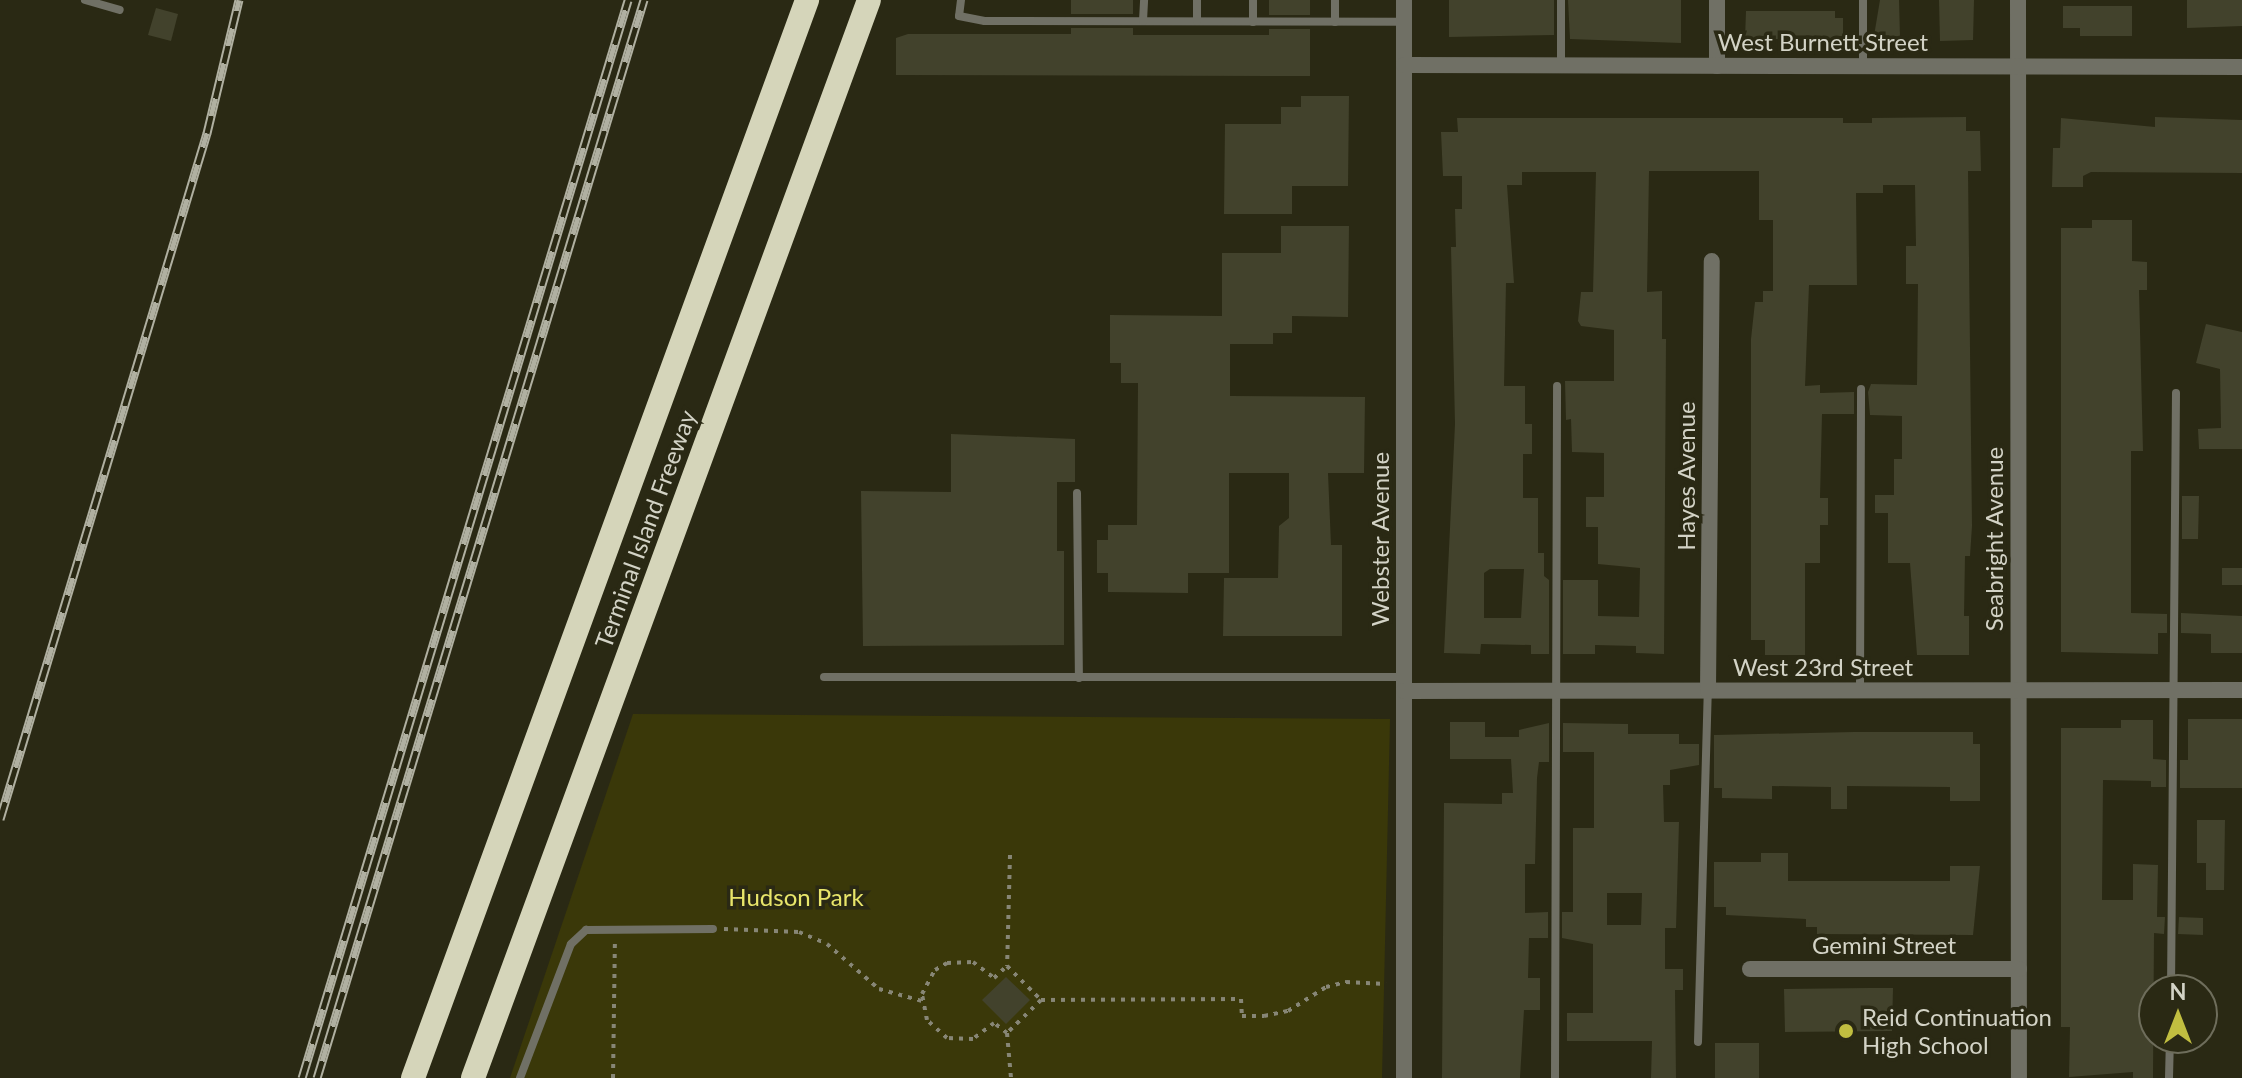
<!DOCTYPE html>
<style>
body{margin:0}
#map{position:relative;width:2242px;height:1078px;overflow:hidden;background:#2a2914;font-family:Lato,sans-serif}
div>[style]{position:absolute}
.green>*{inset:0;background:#3a3809}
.building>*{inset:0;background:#42422c}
.path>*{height:4px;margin-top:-2px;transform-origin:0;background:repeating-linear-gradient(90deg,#878676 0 4px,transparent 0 10px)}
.service>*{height:8px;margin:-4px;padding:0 4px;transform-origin:4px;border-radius:4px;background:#707065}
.minor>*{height:16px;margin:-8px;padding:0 8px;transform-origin:8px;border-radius:8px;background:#707065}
.motorway>*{height:24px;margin:-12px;padding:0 12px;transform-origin:12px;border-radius:12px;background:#d5d5ba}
.rail>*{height:9px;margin-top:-4.5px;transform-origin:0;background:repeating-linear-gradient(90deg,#2a2914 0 18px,#b0b0a1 0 36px);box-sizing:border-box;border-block:2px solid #b0b0a1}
.dots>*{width:22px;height:22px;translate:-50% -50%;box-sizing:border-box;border:4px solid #2a2914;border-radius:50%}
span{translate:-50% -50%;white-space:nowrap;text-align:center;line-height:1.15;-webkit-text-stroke:7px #2a2914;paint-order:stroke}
.street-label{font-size:24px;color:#d3d3c6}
.park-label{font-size:24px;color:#e8e56a}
.poi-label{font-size:24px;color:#d3d3c6}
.left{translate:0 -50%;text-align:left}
.north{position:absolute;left:2138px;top:974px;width:80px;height:80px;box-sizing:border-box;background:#2a2914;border:2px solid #6e6d5b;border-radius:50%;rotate:0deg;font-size:22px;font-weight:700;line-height:32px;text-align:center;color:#d3d3c6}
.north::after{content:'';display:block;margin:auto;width:28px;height:36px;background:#c1be40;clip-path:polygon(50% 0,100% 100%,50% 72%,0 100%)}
</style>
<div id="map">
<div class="green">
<div style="clip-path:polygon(633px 714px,1390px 719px,1382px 1078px,510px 1078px)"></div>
</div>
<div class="building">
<div style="clip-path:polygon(1071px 0,1133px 0,1133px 14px,1071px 14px)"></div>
<div style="clip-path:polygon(1269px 0,1310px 0,1310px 15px,1269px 15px)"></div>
<div style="clip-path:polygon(1449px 0,1554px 0,1554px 35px,1449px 37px)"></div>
<div style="clip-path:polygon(1568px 0,1681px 0,1681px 43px,1570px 39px)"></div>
<div style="clip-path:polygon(1880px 0,1899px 0,1900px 37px,1874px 36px)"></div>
<div style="clip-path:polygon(1939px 0,1974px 0,1973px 40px,1940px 41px)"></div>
<div style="clip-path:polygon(2187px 0,2242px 0,2242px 26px,2187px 28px)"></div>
<div style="clip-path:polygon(2063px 6px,2132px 6px,2132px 36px,2080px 36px,2080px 28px,2063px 28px)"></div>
<div style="clip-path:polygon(156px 8px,178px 14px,171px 41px,148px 35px)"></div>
<div style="clip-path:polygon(1746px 11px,1835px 11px,1835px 18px,1843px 18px,1843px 39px,1745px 39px)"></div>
<div style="clip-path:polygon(1071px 28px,1133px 28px,1133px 35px,1269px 35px,1269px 29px,1310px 29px,1310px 76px,896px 75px,896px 38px,908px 34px,1071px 34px)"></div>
<div style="clip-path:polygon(1301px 96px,1349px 96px,1348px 186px,1292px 186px,1292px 214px,1224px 214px,1225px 124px,1281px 124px,1281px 107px,1301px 107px)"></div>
<div style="clip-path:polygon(evenodd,1966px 117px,1966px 131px,1980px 131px,1981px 171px,1968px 171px,1972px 526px,1970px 556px,1965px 556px,1964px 616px,1969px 616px,1969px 655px,1917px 655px,1910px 563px,1888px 563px,1888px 513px,1875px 513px,1875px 495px,1894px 495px,1894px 459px,1902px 459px,1902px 416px,1870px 415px,1868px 392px,1871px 384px,1917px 385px,1918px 284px,1906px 284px,1906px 246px,1916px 246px,1915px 185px,1883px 185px,1883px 193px,1856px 193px,1857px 285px,1809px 285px,1805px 386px,1820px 385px,1820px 393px,1854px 392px,1854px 414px,1822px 414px,1820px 498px,1828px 498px,1828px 525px,1820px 525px,1820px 563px,1805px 563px,1805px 655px,1765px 655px,1765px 640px,1751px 640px,1751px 339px,1755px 302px,1763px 302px,1763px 291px,1773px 291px,1773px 220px,1759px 220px,1759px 171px,1649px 171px,1647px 292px,1662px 291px,1662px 339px,1666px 339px,1664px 654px,1636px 653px,1636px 646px,1595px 645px,1595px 654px,1563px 654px,1563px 580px,1598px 580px,1598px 616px,1639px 617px,1640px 568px,1598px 564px,1598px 527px,1586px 527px,1586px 497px,1604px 497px,1604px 453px,1572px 452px,1571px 419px,1566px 420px,1565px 381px,1614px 381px,1614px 330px,1581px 326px,1578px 321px,1581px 292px,1593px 292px,1596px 172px,1522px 172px,1522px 185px,1507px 185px,1514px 283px,1506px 283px,1504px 386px,1525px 386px,1525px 424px,1532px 424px,1532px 454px,1523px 454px,1523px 498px,1538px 498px,1538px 553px,1544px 553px,1544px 576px,1549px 580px,1549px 654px,1531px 654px,1531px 645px,1481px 644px,1480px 654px,1444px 653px,1455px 424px,1451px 247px,1456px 247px,1455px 209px,1462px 209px,1462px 176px,1443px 176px,1441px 132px,1458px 132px,1457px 118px,1843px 118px,1843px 123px,1872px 123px,1872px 118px,1966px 117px,1490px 569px,1524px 569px,1521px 618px,1484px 618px,1484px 573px,1490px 569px)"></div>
<div style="clip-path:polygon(2155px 117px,2242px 120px,2242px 173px,2091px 172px,2083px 176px,2083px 187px,2052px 187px,2053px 148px,2060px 148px,2061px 118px,2155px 127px)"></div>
<div style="clip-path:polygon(2092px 220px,2132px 220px,2132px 261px,2147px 262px,2147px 290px,2139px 290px,2143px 451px,2131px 451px,2131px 613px,2167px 614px,2167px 633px,2158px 633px,2158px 654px,2061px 652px,2061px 228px,2092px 228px)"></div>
<div style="clip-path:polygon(1281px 226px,1349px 226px,1348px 317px,1292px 316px,1292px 333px,1273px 333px,1273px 344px,1230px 344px,1230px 396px,1365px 397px,1364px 473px,1328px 473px,1331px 545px,1342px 545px,1342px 636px,1223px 636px,1224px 578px,1278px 578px,1279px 526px,1289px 518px,1289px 473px,1229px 473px,1229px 573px,1188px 573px,1188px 593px,1108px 592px,1108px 573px,1097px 573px,1097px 540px,1108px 540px,1108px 525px,1137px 525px,1138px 383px,1121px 383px,1121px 363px,1110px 363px,1110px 315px,1222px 316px,1222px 253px,1281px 253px)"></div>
<div style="clip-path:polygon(2206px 324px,2242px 332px,2242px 449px,2199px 449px,2198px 429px,2221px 428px,2220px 369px,2196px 363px)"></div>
<div style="clip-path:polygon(951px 434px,1075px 439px,1075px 482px,1057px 482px,1057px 551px,1064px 551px,1064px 645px,863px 646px,861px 491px,951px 492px)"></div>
<div style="clip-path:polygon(2182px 496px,2199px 496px,2198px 539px,2182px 539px)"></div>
<div style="clip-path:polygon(2222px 568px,2242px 568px,2242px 585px,2222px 585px)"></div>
<div style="clip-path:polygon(2181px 613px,2242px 616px,2242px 653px,2211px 653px,2211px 634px,2181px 633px)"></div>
<div style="clip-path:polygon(2188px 719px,2242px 719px,2242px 788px,2180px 788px,2180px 760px,2188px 760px)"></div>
<div style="clip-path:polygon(2121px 720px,2153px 720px,2153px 759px,2166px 760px,2166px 787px,2151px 787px,2151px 781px,2103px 780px,2102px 900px,2133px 900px,2133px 864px,2158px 865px,2157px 917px,2165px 917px,2164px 934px,2154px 933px,2153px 1078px,2133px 1078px,2133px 1072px,2069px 1077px,2070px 1027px,2061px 1027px,2061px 728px,2121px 728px)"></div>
<div style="clip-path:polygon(1450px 722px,1485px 722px,1485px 737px,1519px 737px,1519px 730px,1549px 723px,1549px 762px,1539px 762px,1537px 778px,1535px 864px,1525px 864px,1525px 913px,1548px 912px,1548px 938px,1529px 938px,1528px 978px,1540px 978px,1540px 1010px,1524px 1010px,1520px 1078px,1442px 1078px,1444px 803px,1502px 804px,1502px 793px,1513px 793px,1511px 759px,1450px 759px)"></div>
<div style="clip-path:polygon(evenodd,1563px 723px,1628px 724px,1628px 734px,1679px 734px,1679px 744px,1699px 744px,1699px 765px,1670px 770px,1670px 785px,1663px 785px,1664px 822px,1679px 822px,1676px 928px,1665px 928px,1665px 969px,1683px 969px,1683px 990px,1675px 990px,1676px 1078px,1651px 1078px,1652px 1041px,1567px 1041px,1567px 1013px,1593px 1013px,1593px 944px,1562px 938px,1562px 912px,1573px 912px,1573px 828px,1594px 828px,1594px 752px,1563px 752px,1563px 723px,1607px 893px,1642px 893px,1641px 925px,1607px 925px,1607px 893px)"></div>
<div style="clip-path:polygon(1854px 732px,1973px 732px,1973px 744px,1980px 744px,1980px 801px,1950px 801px,1950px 787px,1847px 786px,1847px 809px,1831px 809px,1831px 787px,1772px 786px,1772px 799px,1722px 798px,1722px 788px,1714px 788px,1714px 735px)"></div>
<div style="clip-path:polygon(2197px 820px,2225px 820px,2224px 890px,2206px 890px,2206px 863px,2197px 863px)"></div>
<div style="clip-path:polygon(1761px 853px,1788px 853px,1788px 881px,1950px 881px,1950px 866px,1980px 866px,1973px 935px,1817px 934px,1817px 927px,1806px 927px,1806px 919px,1726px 915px,1726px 907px,1714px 907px,1714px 862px,1761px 862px)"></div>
<div style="clip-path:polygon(2179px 917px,2203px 918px,2203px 935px,2178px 934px)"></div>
<div style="clip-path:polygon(1006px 977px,1030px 1000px,1006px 1024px,982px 1000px)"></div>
<div style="clip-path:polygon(1868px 988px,1893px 988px,1892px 1031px,1785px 1032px,1784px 989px)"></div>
<div style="clip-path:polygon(1715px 1043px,1759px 1043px,1759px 1078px,1715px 1078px)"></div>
</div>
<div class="path">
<div style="left:1010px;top:855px;width:111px;rotate:91.5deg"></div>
<div style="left:1007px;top:966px;width:48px;rotate:45deg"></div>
<div style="left:1041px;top:1000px;width:47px;rotate:135.9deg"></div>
<div style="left:1007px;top:1033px;width:45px;rotate:84.9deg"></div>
<div style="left:724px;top:929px;width:75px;rotate:2.3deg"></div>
<div style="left:799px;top:932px;width:30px;rotate:23deg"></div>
<div style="left:827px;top:944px;width:69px;rotate:40.9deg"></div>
<div style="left:879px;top:989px;width:45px;rotate:15.6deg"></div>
<div style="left:1041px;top:1000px;width:200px;rotate:-0.3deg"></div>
<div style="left:1241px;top:999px;width:17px;rotate:87deg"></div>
<div style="left:1242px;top:1016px;width:22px"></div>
<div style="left:1264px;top:1016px;width:25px;rotate:-12deg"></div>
<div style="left:1288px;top:1011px;width:45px;rotate:-32.3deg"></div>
<div style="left:1326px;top:987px;width:21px;rotate:-14deg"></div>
<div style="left:1346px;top:982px;width:40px;rotate:2.9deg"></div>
<div style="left:1007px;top:1033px;width:16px;rotate:-142deg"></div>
<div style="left:994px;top:1023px;width:26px;rotate:143deg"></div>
<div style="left:973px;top:1039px;width:26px;rotate:-178deg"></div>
<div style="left:947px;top:1038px;width:27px;rotate:-138deg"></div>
<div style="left:927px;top:1020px;width:26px;rotate:-101deg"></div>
<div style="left:922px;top:994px;width:27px;rotate:-62deg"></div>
<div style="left:935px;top:970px;width:14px;rotate:-30deg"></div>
<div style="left:947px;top:963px;width:26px;rotate:-2deg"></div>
<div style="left:973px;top:962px;width:26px;rotate:37deg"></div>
<div style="left:994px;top:978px;width:18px;rotate:-43deg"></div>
<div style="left:613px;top:1078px;width:138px;rotate:-89.2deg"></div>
</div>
<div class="service">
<div style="left:85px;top:0;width:36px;rotate:16deg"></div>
<div style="left:961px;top:0;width:16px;rotate:97deg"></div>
<div style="left:959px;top:16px;width:26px;rotate:11deg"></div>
<div style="left:985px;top:21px;width:418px;rotate:0.1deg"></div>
<div style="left:1253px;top:0;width:22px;rotate:90deg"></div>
<div style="left:1561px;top:0;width:65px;rotate:90deg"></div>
<div style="left:1863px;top:0;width:66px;rotate:90deg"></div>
<div style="left:1143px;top:21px;width:21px;rotate:-87deg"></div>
<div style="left:1197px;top:21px;width:21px;rotate:-90deg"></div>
<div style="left:1335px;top:22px;width:22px;rotate:-90deg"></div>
<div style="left:1077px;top:493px;width:185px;rotate:89.4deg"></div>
<div style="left:824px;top:677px;width:580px"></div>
<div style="left:1860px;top:690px;width:301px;rotate:-89.8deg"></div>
<div style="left:2171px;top:990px;width:597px;rotate:-89.52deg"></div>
<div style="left:1698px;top:1042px;width:351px;rotate:-88.4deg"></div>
<div style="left:520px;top:1078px;width:143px;rotate:-69.2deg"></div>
<div style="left:571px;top:944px;width:21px;rotate:-43deg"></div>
<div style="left:586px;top:930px;width:127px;rotate:-0.5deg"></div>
<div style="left:1555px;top:1078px;width:692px;rotate:-89.83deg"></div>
<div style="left:2169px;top:1078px;width:40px;rotate:-88.6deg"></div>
</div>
<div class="minor">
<div style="left:1404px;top:0;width:1078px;rotate:90deg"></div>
<div style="left:1717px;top:0;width:66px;rotate:90deg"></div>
<div style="left:2018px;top:0;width:1078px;rotate:89.95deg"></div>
<div style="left:1404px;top:65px;width:838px;rotate:0.14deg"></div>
<div style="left:1404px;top:691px;width:838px;rotate:-0.07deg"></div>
<div style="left:1708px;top:691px;width:430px;rotate:-89.5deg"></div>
<div style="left:1750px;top:969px;width:269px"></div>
</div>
<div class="motorway">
<div style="left:413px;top:1078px;width:1148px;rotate:-69.92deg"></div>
<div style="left:473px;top:1078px;width:1148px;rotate:-69.83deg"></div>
</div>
<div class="rail">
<div style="left:0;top:819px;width:717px;rotate:-73.21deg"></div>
<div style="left:207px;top:133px;width:137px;rotate:-76.5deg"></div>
<div style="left:302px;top:1078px;width:1126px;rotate:-73.17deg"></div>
<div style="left:317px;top:1078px;width:1127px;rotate:-73.13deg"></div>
</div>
<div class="dots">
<div style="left:1846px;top:1031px;background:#c1be40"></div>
</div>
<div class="street-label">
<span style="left:1823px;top:42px">West Burnett Street</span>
<span style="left:1686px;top:476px;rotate:-90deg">Hayes Avenue</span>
<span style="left:645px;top:529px;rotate:-70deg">Terminal Island Freeway</span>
<span style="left:1380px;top:539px;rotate:-90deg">Webster Avenue</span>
<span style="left:1994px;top:539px;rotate:-90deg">Seabright Avenue</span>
<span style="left:1823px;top:667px">West 23rd Street</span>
<span style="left:1884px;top:945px">Gemini Street</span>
</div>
<div class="park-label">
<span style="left:796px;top:897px">Hudson Park</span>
</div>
<div class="poi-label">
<span class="left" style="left:1862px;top:1031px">Reid Continuation<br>High School</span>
</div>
<div class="north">N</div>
</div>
